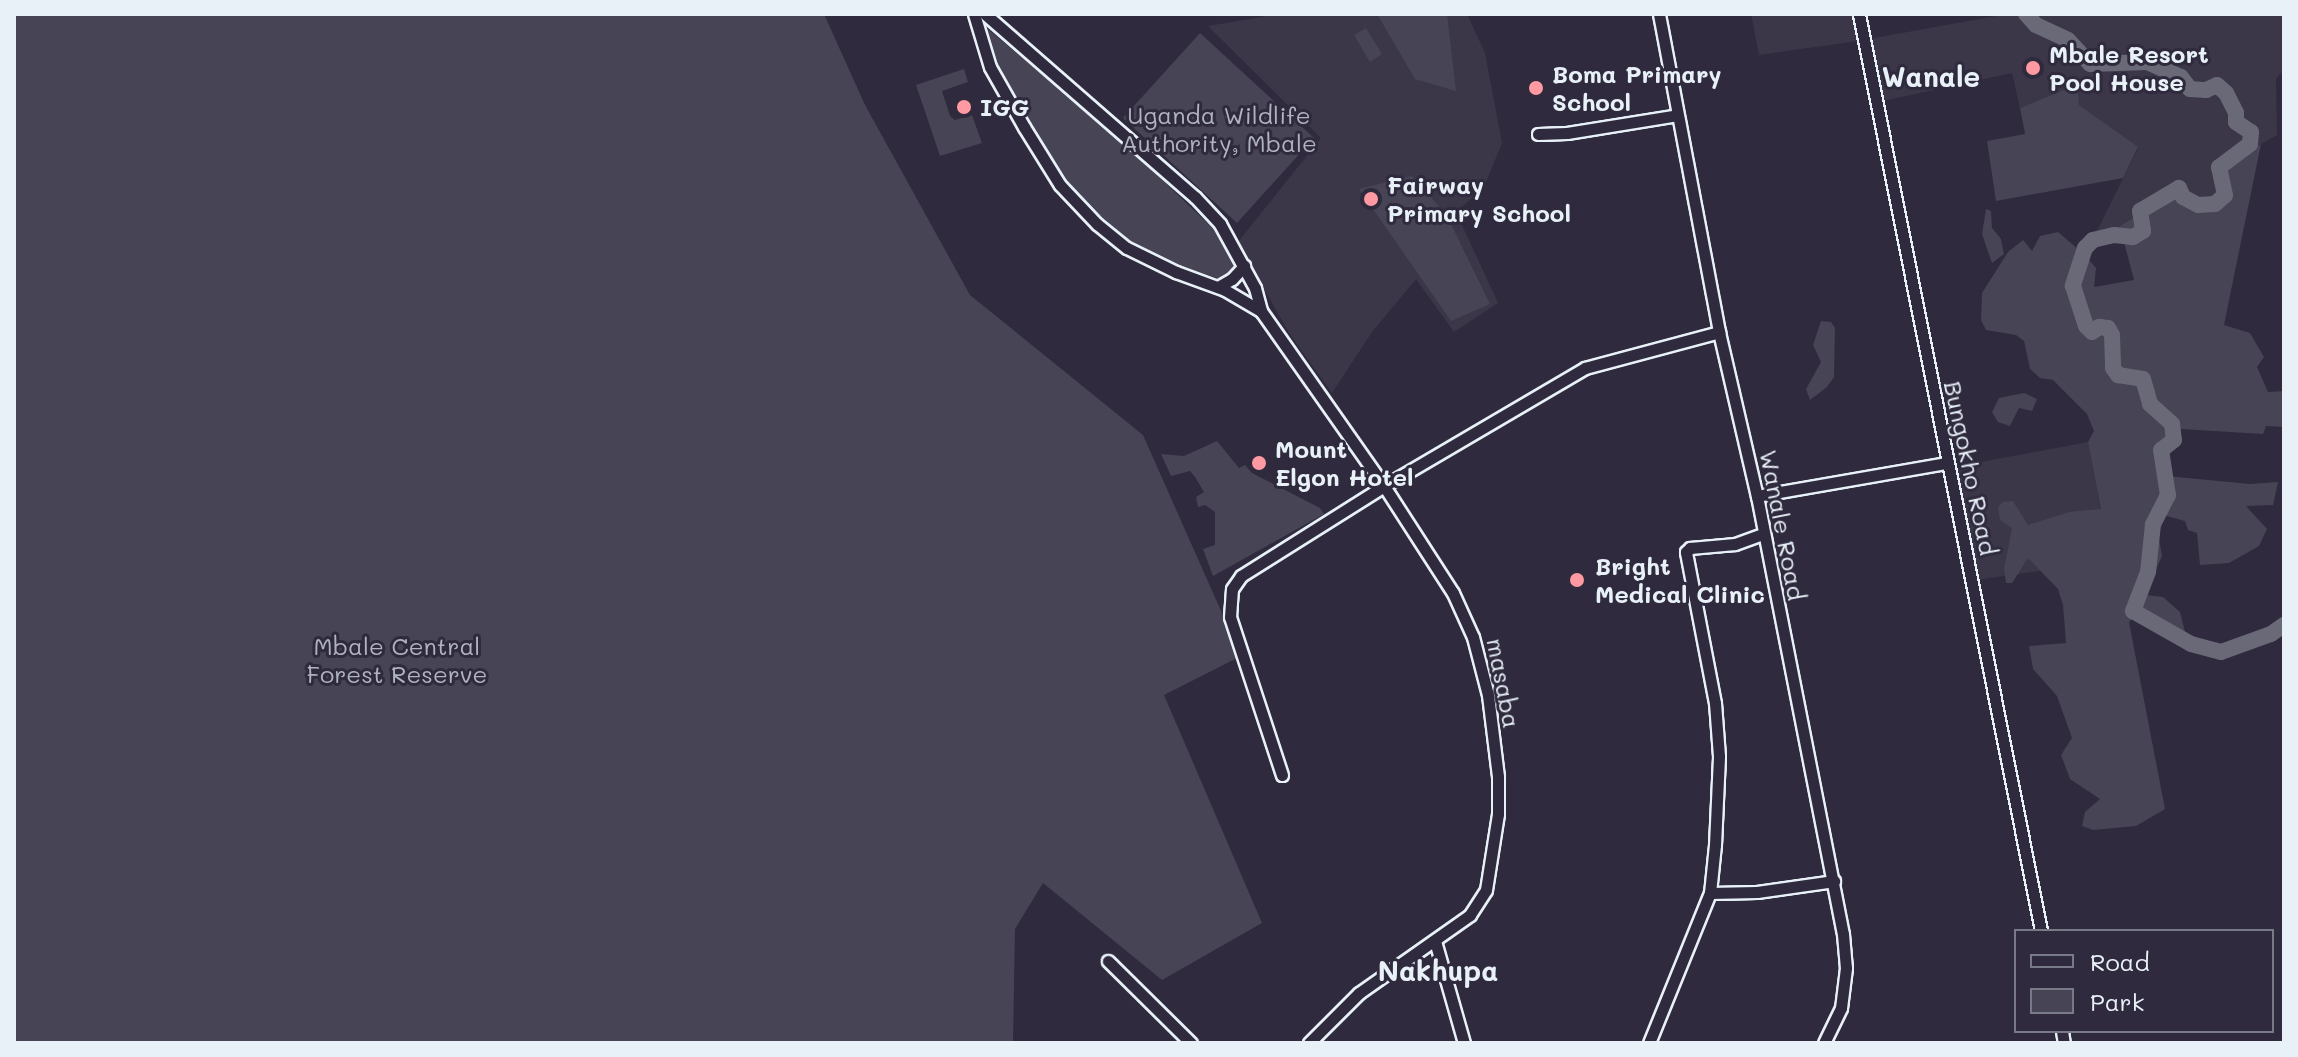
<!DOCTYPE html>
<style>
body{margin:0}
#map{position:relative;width:2298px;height:1057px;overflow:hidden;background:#2f2a3d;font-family:Mali,sans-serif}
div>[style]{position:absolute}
.built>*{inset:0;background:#3b3749}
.green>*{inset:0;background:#464455}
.river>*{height:16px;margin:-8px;padding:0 8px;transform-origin:8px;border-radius:8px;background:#696978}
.roads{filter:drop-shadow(2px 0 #e8f1f8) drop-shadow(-2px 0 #e8f1f8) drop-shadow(0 2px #e8f1f8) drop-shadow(0 -2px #e8f1f8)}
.minor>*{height:11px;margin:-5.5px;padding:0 5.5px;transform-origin:5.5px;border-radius:5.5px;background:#2f2a3d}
.dots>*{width:22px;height:22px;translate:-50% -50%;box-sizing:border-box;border:4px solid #2f2a3d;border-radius:50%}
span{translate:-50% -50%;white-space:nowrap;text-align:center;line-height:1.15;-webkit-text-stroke:6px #2f2a3d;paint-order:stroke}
.poi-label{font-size:24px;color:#e8f1f8;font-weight:700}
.left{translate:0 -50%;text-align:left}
.park-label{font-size:24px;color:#afb4bf}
.street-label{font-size:24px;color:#e8f1f8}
.quarter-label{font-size:28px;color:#e8f1f8;font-weight:700}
.frame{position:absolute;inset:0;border:16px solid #e8f1f8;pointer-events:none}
.legend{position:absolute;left:2014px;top:929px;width:260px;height:104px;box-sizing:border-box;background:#2f2a3d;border:2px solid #797a88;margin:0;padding:10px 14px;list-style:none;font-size:24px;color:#e8f1f8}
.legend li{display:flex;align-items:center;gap:16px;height:40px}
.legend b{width:40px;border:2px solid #797a88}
</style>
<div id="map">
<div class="built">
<div style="clip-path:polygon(1279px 14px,1467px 14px,1485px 53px,1502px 143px,1484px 187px,1456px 212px,1498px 303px,1454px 332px,1416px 279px,1372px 332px,1332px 393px,1289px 333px,1238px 242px,1321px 138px,1208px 26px)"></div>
<div style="clip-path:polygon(1751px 14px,1853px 14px,1858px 41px,1759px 55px)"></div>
<div style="clip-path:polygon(2007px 14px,2284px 14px,2284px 69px,2276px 79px,2277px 135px,2219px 167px,2225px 195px,2215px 204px,2198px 205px,2183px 197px,2178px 188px,2117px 228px,2097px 231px,2138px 148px,2079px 105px,2078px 84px,2020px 108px,2012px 73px,1883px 101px,1869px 39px)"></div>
<div style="clip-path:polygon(2088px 442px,2101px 509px,2068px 567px,1976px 580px,1954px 467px)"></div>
</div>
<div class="green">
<div style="clip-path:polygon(14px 14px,824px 14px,865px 105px,970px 295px,1143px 435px,1241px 656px,1164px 695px,1262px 923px,1162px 980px,1043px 883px,1015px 929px,1013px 1043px,14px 1043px)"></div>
<div style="clip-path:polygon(1377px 14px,1447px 14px,1456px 91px,1415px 79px)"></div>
<div style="clip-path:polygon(982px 24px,1120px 140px,1219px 234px,1234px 264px,1229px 277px,1220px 279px,1146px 255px,1064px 184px,999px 69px)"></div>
<div style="clip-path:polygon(1366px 28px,1382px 54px,1370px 62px,1354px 35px)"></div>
<div style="clip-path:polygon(1200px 33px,1314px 138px,1237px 223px,1123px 118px)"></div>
<div style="clip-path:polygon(964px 69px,968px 82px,942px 91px,950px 116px,955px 120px,972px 115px,982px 143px,940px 156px,916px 85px)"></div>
<div style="clip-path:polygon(2078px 84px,2079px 105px,2138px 147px,2123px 178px,1996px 201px,1987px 141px,2025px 134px,2020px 108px)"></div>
<div style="clip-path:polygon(evenodd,2261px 144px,2224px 325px,2250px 333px,2264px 357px,2257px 367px,2268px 392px,2284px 391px,2284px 427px,2266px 426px,2263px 434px,2181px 429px,2173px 431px,2174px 440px,2166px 450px,2166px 476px,2250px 484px,2278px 482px,2273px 505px,2246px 506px,2267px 529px,2259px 546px,2229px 563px,2200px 565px,2197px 533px,2188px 530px,2185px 521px,2163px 515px,2158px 533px,2162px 556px,2145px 595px,2163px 597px,2180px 612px,2185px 632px,2160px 634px,2134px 617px,2129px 622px,2165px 809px,2136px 826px,2093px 830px,2082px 826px,2085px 812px,2100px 799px,2070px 779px,2061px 755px,2072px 738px,2057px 696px,2033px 669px,2029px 646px,2066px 643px,2063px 605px,2058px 589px,2028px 558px,2012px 583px,2006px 583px,2004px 569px,2012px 528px,2000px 520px,1998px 508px,2002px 502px,2013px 501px,2028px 525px,2069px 512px,2101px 509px,2088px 442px,2094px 431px,2087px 414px,2053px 380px,2040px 378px,2030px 369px,2024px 341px,2016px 335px,1986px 330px,1981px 320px,1982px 293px,2008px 252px,2023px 240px,2032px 251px,2040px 236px,2058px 232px,2078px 249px,2097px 231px,2117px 228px,2179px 188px,2183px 197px,2198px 205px,2215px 204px,2225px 195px,2219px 167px,2261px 144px,2109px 238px,2124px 242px,2134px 280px,2094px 287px,2096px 268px,2088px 259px,2092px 244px,2109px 238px)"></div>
<div style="clip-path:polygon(1412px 176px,1446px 214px,1490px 304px,1451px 321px,1359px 189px)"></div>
<div style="clip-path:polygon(1986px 209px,1991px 211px,1992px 228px,2001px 239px,2004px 254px,1992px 263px,1982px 234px)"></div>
<div style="clip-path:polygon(1821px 321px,1831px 322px,1835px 328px,1834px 377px,1827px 387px,1810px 400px,1806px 389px,1821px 362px,1813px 345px)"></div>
<div style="clip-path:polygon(2024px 393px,2037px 399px,2032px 411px,2019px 408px,2010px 426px,1998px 422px,1992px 412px,1999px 398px)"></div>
<div style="clip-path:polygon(1217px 441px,1239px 468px,1245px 465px,1252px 473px,1320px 508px,1324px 514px,1213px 576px,1203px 549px,1215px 545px,1215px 512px,1205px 505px,1198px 507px,1196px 497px,1204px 492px,1195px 477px,1190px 471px,1171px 476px,1161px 454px,1184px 456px)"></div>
</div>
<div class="river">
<div style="left:2026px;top:14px;width:15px;rotate:48deg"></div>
<div style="left:2036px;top:25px;width:35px;rotate:25deg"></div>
<div style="left:2068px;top:40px;width:33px;rotate:47deg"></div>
<div style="left:2090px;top:64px;width:57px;rotate:-2deg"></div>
<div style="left:2147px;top:62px;width:37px;rotate:24deg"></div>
<div style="left:2181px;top:77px;width:15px;rotate:53deg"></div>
<div style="left:2190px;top:89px;width:16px;rotate:4deg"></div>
<div style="left:2206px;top:90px;width:12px;rotate:-24deg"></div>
<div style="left:2217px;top:85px;width:12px;rotate:42deg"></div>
<div style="left:2226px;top:93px;width:22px;rotate:63deg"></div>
<div style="left:2236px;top:113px;width:9px;rotate:90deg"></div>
<div style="left:2236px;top:122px;width:18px;rotate:34deg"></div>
<div style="left:2251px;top:132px;width:12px;rotate:95deg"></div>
<div style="left:2250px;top:144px;width:39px;rotate:143deg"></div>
<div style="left:2219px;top:167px;width:29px;rotate:78deg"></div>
<div style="left:2225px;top:195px;width:13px;rotate:138deg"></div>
<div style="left:2215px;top:204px;width:17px;rotate:177deg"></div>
<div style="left:2198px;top:205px;width:17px;rotate:-152deg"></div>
<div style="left:2183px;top:197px;width:10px;rotate:-114deg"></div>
<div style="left:2179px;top:188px;width:45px;rotate:149.5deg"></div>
<div style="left:2140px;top:211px;width:20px;rotate:81deg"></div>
<div style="left:2143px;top:231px;width:12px;rotate:149deg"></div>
<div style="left:2133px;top:237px;width:19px;rotate:-174deg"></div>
<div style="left:2114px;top:235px;width:22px;rotate:167deg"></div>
<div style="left:2093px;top:240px;width:11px;rotate:135deg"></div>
<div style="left:2085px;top:248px;width:40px;rotate:108deg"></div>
<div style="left:2073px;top:286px;width:42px;rotate:72deg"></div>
<div style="left:2086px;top:326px;width:8px;rotate:45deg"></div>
<div style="left:2092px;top:332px;width:9px;rotate:-36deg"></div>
<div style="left:2099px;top:327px;width:9px;rotate:6deg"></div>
<div style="left:2108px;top:328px;width:8px;rotate:60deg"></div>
<div style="left:2112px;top:335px;width:33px;rotate:88deg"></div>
<div style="left:2113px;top:368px;width:9px;rotate:54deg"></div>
<div style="left:2118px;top:375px;width:25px;rotate:9deg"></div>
<div style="left:2143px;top:379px;width:26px;rotate:74deg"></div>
<div style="left:2150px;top:404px;width:30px;rotate:42deg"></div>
<div style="left:2172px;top:424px;width:16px;rotate:83deg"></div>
<div style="left:2174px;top:440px;width:16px;rotate:142deg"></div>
<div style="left:2161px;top:450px;width:46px;rotate:81.2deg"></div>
<div style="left:2168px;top:495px;width:33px;rotate:117deg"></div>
<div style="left:2153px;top:524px;width:48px;rotate:95.9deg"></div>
<div style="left:2148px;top:572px;width:42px;rotate:111deg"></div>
<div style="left:2133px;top:611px;width:67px;rotate:29.6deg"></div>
<div style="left:2191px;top:644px;width:31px;rotate:15deg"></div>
<div style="left:2221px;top:652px;width:53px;rotate:-19.8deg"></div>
<div style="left:2271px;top:634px;width:16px;rotate:-35deg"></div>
</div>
<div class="roads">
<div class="minor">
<div style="left:974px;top:14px;width:55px;rotate:73.2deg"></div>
<div style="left:990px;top:67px;width:69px;rotate:60.5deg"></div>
<div style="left:1024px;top:127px;width:68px;rotate:58.2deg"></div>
<div style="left:1060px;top:185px;width:54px;rotate:46.5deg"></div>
<div style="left:1097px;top:224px;width:38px;rotate:39deg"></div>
<div style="left:1127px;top:248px;width:55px;rotate:26.1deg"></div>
<div style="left:1176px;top:272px;width:52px;rotate:20.2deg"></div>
<div style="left:1225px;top:290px;width:42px;rotate:30.3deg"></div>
<div style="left:985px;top:14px;width:279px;rotate:41.1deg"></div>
<div style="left:1195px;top:197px;width:37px;rotate:47deg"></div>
<div style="left:1220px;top:224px;width:73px;rotate:61.3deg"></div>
<div style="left:1255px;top:288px;width:24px;rotate:75deg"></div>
<div style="left:1261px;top:311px;width:214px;rotate:54.9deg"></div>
<div style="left:1384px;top:486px;width:127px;rotate:57.2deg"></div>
<div style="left:1453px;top:593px;width:48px;rotate:65.6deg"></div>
<div style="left:1473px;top:637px;width:60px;rotate:75.5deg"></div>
<div style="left:1488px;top:695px;width:83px;rotate:83deg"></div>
<div style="left:1498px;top:777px;width:37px;rotate:90deg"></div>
<div style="left:1498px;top:814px;width:77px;rotate:99deg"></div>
<div style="left:1486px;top:890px;width:30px;rotate:123deg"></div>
<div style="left:1470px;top:915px;width:136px;rotate:144.9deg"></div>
<div style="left:1359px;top:993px;width:71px;rotate:135deg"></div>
<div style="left:1659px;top:14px;width:324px;rotate:79.3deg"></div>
<div style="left:1719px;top:332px;width:168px;rotate:77deg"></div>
<div style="left:1757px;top:496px;width:446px;rotate:78.9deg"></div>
<div style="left:1843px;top:934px;width:34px;rotate:85deg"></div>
<div style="left:1846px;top:968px;width:40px;rotate:97.1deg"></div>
<div style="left:1841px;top:1008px;width:39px;rotate:116deg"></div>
<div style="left:1859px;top:14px;width:935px;rotate:78.77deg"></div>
<div style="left:1538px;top:134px;width:29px;rotate:-2deg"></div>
<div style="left:1567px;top:133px;width:112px;rotate:-9.2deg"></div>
<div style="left:1218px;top:287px;width:16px;rotate:-30deg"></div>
<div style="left:1232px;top:279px;width:18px;rotate:-47deg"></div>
<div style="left:1757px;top:496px;width:193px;rotate:-9.9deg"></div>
<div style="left:1282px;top:775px;width:166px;rotate:-108.2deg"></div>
<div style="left:1230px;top:617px;width:28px;rotate:-86deg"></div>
<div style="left:1232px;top:589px;width:16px;rotate:-55deg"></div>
<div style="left:1241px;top:576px;width:169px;rotate:-32.2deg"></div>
<div style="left:1384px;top:486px;width:233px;rotate:-30.4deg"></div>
<div style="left:1585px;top:368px;width:139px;rotate:-15deg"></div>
<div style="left:1710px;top:893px;width:47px;rotate:-1.2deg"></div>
<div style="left:1757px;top:892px;width:78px;rotate:-8.1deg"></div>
<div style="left:1435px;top:941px;width:106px;rotate:74.1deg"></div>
<div style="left:1108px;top:961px;width:117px;rotate:44.7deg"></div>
<div style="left:2062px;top:1031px;width:12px;rotate:81deg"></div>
<div style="left:1649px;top:1043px;width:162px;rotate:-67.9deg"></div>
<div style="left:1710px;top:893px;width:48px;rotate:-84.1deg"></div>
<div style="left:1715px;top:845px;width:89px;rotate:-87.4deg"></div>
<div style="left:1719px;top:756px;width:53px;rotate:-94.3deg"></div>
<div style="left:1715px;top:703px;width:154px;rotate:-100.9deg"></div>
<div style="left:1686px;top:552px;width:6px;rotate:-45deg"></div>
<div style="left:1690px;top:548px;width:45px;rotate:-5.1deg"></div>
<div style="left:1735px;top:544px;width:30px;rotate:-20deg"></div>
</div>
</div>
<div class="dots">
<div style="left:2033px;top:68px;background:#ff9aa2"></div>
<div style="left:1536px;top:88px;background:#ff9aa2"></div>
<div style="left:964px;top:107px;background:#ff9aa2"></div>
<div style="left:1371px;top:199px;background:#ff9aa2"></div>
<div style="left:1259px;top:463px;background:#ff9aa2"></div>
<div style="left:1577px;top:580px;background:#ff9aa2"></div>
</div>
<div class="poi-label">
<span class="left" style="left:2049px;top:68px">Mbale Resort<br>Pool House</span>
<span class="left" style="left:1552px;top:88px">Boma Primary<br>School</span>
<span class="left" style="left:980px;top:107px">IGG</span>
<span class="left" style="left:1387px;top:199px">Fairway<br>Primary School</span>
<span class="left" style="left:1275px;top:463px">Mount<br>Elgon Hotel</span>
<span class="left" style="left:1595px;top:580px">Bright<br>Medical Clinic</span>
</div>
<div class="park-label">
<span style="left:1219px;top:129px">Uganda Wildlife<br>Authority, Mbale</span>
<span style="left:397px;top:660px">Mbale Central<br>Forest Reserve</span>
</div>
<div class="street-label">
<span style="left:1971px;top:468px;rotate:78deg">Bungokho Road</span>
<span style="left:1783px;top:525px;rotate:79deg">Wanale Road</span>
<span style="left:1504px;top:683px;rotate:79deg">masaba</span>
</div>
<div class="quarter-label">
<span style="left:1931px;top:76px">Wanale</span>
<span style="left:1438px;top:970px">Nakhupa</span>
</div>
<div class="frame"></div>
<ul class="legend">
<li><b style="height:10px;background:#2f2a3d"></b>Road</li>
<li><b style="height:22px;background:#464455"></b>Park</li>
</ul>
</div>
